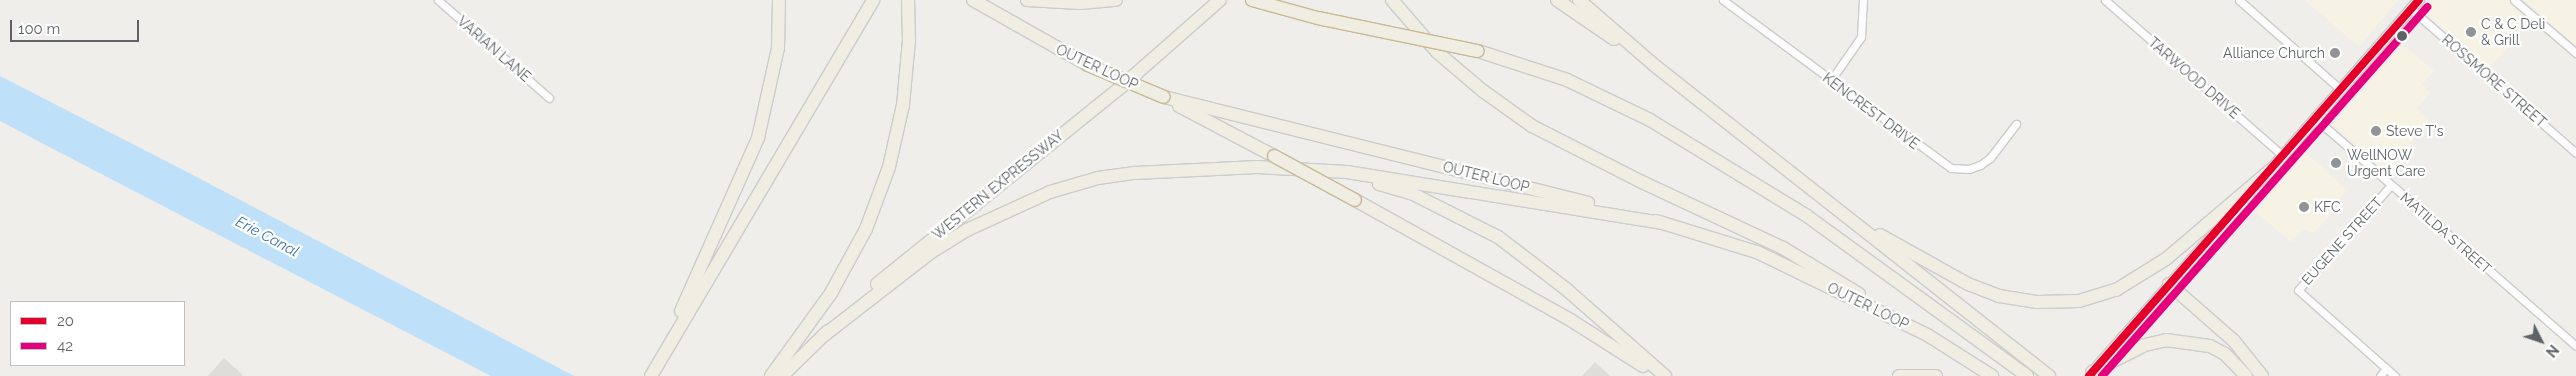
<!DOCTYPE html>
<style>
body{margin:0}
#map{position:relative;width:2576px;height:376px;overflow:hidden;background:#efeeea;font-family:Raleway,sans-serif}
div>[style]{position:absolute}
.commercial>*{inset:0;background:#f7f3e4}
.industrial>*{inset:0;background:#dfddda}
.water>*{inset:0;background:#bfe0f9}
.roads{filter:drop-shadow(1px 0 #cbcccc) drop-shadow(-1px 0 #cbcccc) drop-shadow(0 1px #cbcccc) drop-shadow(0 -1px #cbcccc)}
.street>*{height:7px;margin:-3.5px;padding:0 3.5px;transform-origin:3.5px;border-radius:3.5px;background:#fdfcfc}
.primary>*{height:10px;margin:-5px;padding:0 5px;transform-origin:5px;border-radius:5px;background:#f4f2e9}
.highway>*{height:12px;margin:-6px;padding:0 6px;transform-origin:6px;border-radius:6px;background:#f0ede3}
.bridges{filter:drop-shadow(1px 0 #c8b996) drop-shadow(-1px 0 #c8b996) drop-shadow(0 1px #c8b996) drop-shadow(0 -1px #c8b996)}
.highway-bridge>*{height:12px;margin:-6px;padding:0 6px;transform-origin:6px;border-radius:6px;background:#f0ede3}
.bus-1>*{height:8px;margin:-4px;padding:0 4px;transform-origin:4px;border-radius:4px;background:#e4002b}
.bus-2>*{height:8px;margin:-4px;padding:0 4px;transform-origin:4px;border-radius:4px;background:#e5007d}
.dots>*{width:14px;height:14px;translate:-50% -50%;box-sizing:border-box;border:2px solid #fff;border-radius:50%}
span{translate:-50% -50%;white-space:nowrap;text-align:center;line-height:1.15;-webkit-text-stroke:4.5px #fff;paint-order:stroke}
.poi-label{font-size:14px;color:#5f6368}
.left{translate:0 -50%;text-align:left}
.right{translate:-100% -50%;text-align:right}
.street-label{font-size:14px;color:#5f6368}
.water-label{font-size:15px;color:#4174aa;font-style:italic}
.legend{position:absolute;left:10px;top:301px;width:175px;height:65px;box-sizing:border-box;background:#fff;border:1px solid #bfc1c3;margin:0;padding:6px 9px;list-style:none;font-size:15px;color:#5f6368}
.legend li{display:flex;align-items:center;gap:10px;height:25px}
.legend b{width:25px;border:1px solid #bfc1c3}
.north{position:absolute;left:2516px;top:316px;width:50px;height:50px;-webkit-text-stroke:4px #fff;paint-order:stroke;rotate:131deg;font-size:14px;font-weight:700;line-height:20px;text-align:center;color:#5f6368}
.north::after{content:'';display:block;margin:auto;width:18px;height:22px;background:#5f6368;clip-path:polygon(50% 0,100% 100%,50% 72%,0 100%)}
.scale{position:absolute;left:10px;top:20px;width:129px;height:22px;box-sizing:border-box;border:2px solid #5f6368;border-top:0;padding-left:6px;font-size:15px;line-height:18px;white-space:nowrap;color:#5f6368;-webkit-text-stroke:4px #fff;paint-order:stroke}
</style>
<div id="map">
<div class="commercial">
<div style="clip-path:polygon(2305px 0,2398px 0,2359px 47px)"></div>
<div style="clip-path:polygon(2433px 0,2508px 0,2524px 13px,2500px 41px,2507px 48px,2487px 70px,2430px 17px,2427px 8px)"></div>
<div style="clip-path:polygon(2524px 0,2576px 0,2576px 46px)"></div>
<div style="clip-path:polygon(2403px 45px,2434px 71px,2422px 84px,2430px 93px,2417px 108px,2429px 120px,2410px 145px,2412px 148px,2388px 174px,2333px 124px)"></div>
<div style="clip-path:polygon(2306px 153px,2346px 189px,2330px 215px,2314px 233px,2303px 230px,2291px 242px,2256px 212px)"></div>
</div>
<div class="industrial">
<div style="clip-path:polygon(224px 358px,243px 375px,242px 376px,208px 376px)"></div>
<div style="clip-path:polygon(1595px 362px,1610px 376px,1582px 376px)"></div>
</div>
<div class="water">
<div style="clip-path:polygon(0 76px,193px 175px,574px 376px,491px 376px,57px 151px,0 121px)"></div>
</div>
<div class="roads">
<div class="street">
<div style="left:438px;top:0;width:148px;rotate:41.4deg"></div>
<div style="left:1723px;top:0;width:283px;rotate:36.4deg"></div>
<div style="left:1951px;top:168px;width:18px;rotate:3deg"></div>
<div style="left:1969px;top:169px;width:12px;rotate:-20deg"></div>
<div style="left:1980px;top:165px;width:12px;rotate:-35deg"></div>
<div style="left:1990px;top:158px;width:43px;rotate:-52.6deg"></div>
<div style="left:2105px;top:0;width:237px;rotate:41.2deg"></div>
<div style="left:2239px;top:0;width:136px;rotate:41.4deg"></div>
<div style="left:2514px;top:0;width:82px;rotate:40.5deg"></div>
<div style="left:2411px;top:9px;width:219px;rotate:41.1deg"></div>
<div style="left:1831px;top:80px;width:52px;rotate:-55.1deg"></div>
<div style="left:1861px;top:37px;width:37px;rotate:-87deg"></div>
<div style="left:2316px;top:119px;width:345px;rotate:41.1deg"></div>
<div style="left:2391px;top:185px;width:140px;rotate:131.5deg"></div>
<div style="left:2298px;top:290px;width:130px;rotate:41.6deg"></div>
<div style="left:2380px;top:376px;width:10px;rotate:-53deg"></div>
</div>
<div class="primary">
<div style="left:2268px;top:173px;width:230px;rotate:-48.9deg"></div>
<div style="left:2096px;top:368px;width:231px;rotate:-48.5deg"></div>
</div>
<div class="highway">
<div style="left:973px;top:0;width:132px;rotate:29.5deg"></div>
<div style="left:1027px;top:0;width:53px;rotate:3.2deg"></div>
<div style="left:1080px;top:3px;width:36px;rotate:-5deg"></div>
<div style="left:1392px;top:0;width:69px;rotate:49.1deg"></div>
<div style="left:1437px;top:52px;width:60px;rotate:40.3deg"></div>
<div style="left:1483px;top:91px;width:60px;rotate:35.5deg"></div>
<div style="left:1532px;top:126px;width:123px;rotate:27deg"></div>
<div style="left:1642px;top:182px;width:156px;rotate:25.1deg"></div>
<div style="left:1783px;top:248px;width:89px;rotate:31.2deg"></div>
<div style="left:1557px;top:0;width:69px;rotate:34.4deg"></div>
<div style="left:1579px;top:0;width:99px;rotate:40.9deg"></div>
<div style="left:1654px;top:65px;width:503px;rotate:38.21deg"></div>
<div style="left:1478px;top:51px;width:94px;rotate:18deg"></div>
<div style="left:1567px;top:80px;width:92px;rotate:25.7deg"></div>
<div style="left:1650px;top:120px;width:184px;rotate:31.4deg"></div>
<div style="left:1807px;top:216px;width:272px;rotate:36deg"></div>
<div style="left:1164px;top:97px;width:437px;rotate:14deg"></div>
<div style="left:1179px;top:106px;width:107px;rotate:27.8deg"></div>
<div style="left:1379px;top:184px;width:35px;rotate:16deg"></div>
<div style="left:1413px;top:194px;width:95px;rotate:26.8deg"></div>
<div style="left:1498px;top:237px;width:86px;rotate:37.4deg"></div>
<div style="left:1566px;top:289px;width:132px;rotate:41.3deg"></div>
<div style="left:1355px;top:200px;width:248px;rotate:29.1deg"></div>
<div style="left:1572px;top:321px;width:84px;rotate:32.4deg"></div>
<div style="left:1656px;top:221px;width:106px;rotate:17.1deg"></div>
<div style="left:1757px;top:252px;width:191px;rotate:26deg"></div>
<div style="left:1929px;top:336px;width:75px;rotate:32.4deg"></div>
<div style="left:1880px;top:235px;width:101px;rotate:29.1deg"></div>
<div style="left:1968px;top:284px;width:33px;rotate:21deg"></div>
<div style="left:1999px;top:296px;width:39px;rotate:9deg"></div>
<div style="left:2038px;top:302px;width:41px;rotate:-1.4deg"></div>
<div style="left:2079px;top:301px;width:39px;rotate:-17deg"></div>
<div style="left:2116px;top:290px;width:59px;rotate:-31.8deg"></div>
<div style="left:2166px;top:259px;width:140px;rotate:-40.4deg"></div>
<div style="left:877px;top:284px;width:315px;rotate:-38.9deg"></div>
<div style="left:1122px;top:86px;width:130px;rotate:-41.3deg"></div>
<div style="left:2169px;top:284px;width:86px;rotate:41.2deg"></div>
<div style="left:2234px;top:341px;width:45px;rotate:51.3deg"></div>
<div style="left:681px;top:311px;width:189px;rotate:-66deg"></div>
<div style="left:758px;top:138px;width:92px;rotate:-77.5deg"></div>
<div style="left:778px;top:48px;width:48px;rotate:-88.8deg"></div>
<div style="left:823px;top:336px;width:135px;rotate:-37.8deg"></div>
<div style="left:930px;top:253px;width:44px;rotate:-31.9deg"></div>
<div style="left:967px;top:230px;width:91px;rotate:-24.6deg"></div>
<div style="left:1050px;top:192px;width:50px;rotate:-16.3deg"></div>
<div style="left:1098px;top:178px;width:37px;rotate:-8deg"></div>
<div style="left:1135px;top:173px;width:122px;rotate:-2.8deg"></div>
<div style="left:1257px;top:167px;width:90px;rotate:3.2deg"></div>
<div style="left:1347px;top:172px;width:320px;rotate:9.2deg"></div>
<div style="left:2092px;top:372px;width:59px;rotate:-27deg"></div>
<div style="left:2145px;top:345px;width:22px;rotate:-13deg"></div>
<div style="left:2166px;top:340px;width:44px;rotate:7.8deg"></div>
<div style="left:2210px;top:346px;width:17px;rotate:28deg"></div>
<div style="left:2225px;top:354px;width:30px;rotate:46deg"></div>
<div style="left:651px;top:376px;width:437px;rotate:-59.4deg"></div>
<div style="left:771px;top:376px;width:102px;rotate:-54.1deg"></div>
<div style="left:831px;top:293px;width:73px;rotate:-61.3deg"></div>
<div style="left:866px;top:229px;width:66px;rotate:-69.6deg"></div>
<div style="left:889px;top:167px;width:64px;rotate:-77.3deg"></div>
<div style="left:903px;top:105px;width:65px;rotate:-84.7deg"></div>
<div style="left:909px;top:40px;width:40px;rotate:-91.4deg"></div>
<div style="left:782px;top:376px;width:64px;rotate:-44.4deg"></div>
<div style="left:1899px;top:376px;width:37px"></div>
</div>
</div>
<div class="bridges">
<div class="highway-bridge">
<div style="left:1252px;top:0;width:68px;rotate:15.3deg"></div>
<div style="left:1318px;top:18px;width:163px;rotate:11.7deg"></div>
<div style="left:1088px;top:65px;width:82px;rotate:22.8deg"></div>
<div style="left:1274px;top:156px;width:92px;rotate:28.5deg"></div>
</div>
</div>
<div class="bus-1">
<div style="left:2089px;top:376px;width:500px;rotate:-48.73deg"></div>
</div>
<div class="bus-2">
<div style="left:2102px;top:376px;width:492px;rotate:-48.6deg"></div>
</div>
<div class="dots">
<div style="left:2471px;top:32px;background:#919496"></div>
<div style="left:2402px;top:36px;background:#5f6368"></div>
<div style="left:2335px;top:53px;background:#919496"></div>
<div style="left:2376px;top:131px;background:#919496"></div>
<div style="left:2336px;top:163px;background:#919496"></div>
<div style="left:2304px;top:207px;background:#919496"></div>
</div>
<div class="poi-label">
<span class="left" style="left:2481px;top:32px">C &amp; C Deli<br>&amp; Grill</span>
<span class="right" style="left:2325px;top:53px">Alliance Church</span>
<span class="left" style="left:2386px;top:131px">Steve T's</span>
<span class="left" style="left:2347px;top:163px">WellNOW<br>Urgent Care</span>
<span class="left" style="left:2314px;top:207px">KFC</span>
</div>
<div class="street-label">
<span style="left:494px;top:49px;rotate:41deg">VARIAN LANE</span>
<span style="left:1097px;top:67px;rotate:25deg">OUTER LOOP</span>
<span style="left:2194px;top:78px;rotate:41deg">TARWOOD DRIVE</span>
<span style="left:2494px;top:81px;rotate:41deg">ROSSMORE STREET</span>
<span style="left:1871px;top:111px;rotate:37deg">KENCREST DRIVE</span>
<span style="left:1486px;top:177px;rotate:14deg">OUTER LOOP</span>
<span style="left:998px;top:185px;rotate:-39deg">WESTERN EXPRESSWAY</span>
<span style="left:2446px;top:233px;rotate:41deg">MATILDA STREET</span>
<span style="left:2342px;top:241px;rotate:-48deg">EUGENE STREET</span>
<span style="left:1868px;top:306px;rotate:26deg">OUTER LOOP</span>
</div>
<div class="water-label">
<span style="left:267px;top:237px;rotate:28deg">Erie Canal</span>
</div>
<ul class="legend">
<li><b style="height:6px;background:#e4002b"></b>20</li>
<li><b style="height:6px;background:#e5007d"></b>42</li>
</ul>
<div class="north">N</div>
<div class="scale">100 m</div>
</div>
